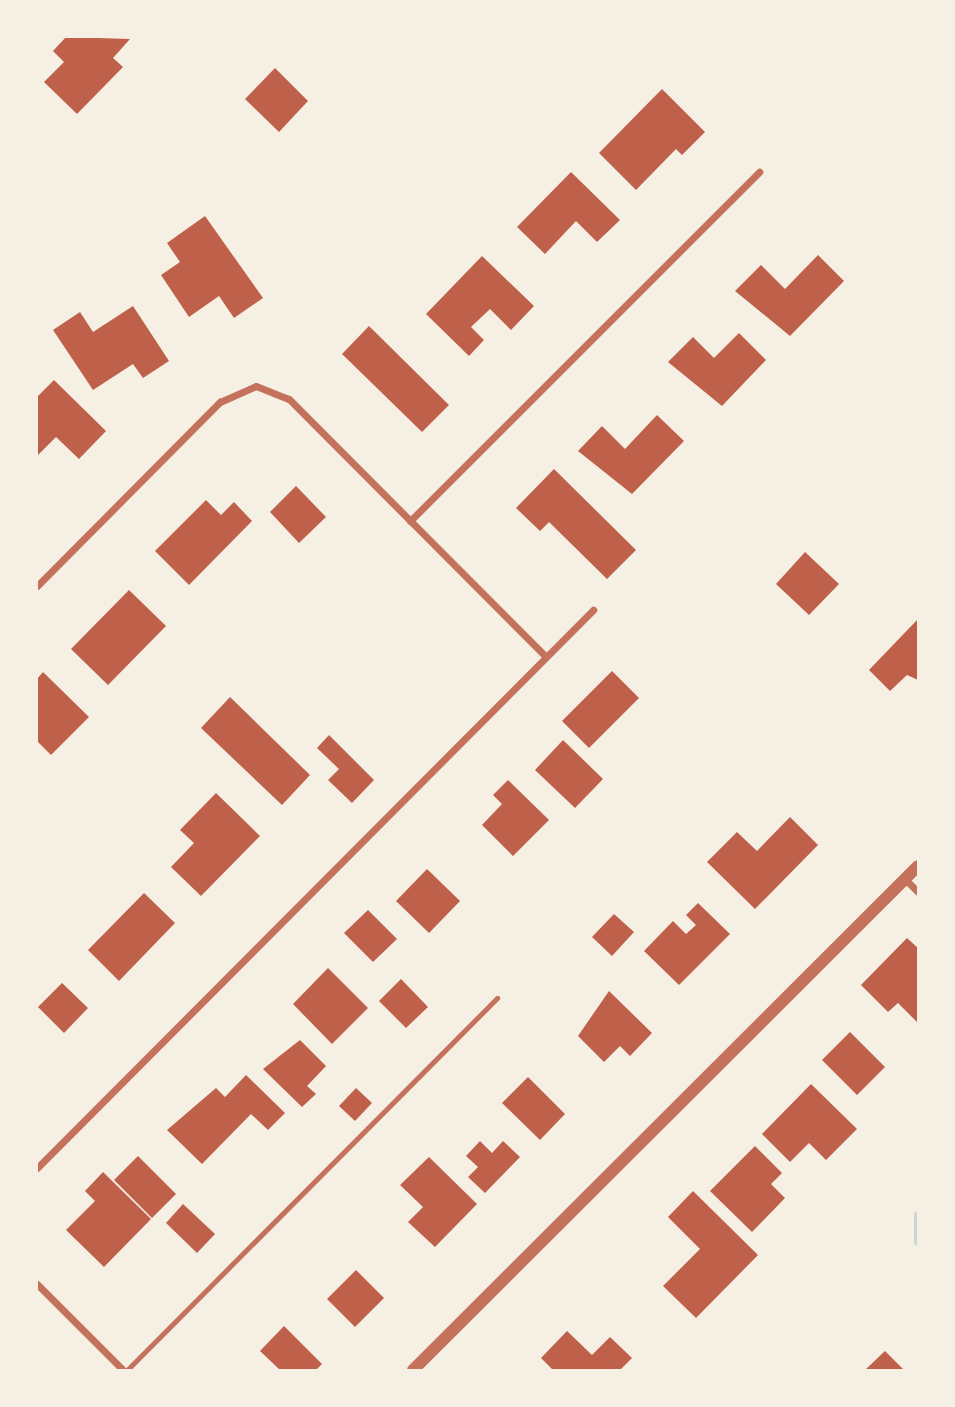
<!DOCTYPE html>
<style>
body{margin:0}
#map{position:relative;width:955px;height:1407px;overflow:hidden;background:#f6efe4;font-family:Inter,sans-serif}
div>[style]{position:absolute}
.stream>*{height:9px;margin:-4.5px;padding:0 4.5px;transform-origin:4.5px;border-radius:4.5px;background:#c9d6d2}
.building>*{inset:0;background:#bf614a}
.service>*{height:5px;margin:-2.5px;padding:0 2.5px;transform-origin:2.5px;border-radius:2.5px;background:#c5725c}
.minor>*{height:7px;margin:-3.5px;padding:0 3.5px;transform-origin:3.5px;border-radius:3.5px;background:#c5725c}
.tertiary>*{height:12px;margin:-6px;padding:0 6px;transform-origin:6px;border-radius:6px;background:#c5725c}
span{translate:-50% -50%;white-space:nowrap;text-align:center;line-height:1.15;-webkit-text-stroke:6px #f6efe4;paint-order:stroke}
.frame{position:absolute;inset:0;border:38px solid #f6efe4;pointer-events:none}
</style>
<div id="map">
<div class="stream">
<div style="left:918px;top:1215px;width:26px;rotate:90deg"></div>
</div>
<div class="building">
<div style="clip-path:polygon(66px 37px,130px 39px,113px 58px,123px 67px,77px 114px,44px 82px,64px 62px,53px 51px)"></div>
<div style="clip-path:polygon(275px 68px,308px 101px,279px 132px,245px 99px)"></div>
<div style="clip-path:polygon(662px 89px,705px 132px,682px 155px,676px 149px,636px 190px,599px 153px)"></div>
<div style="clip-path:polygon(571px 172px,620px 220px,597px 242px,576px 221px,545px 254px,517px 227px)"></div>
<div style="clip-path:polygon(205px 216px,263px 298px,234px 318px,219px 296px,189px 317px,161px 275px,180px 262px,167px 243px)"></div>
<div style="clip-path:polygon(818px 255px,844px 281px,790px 336px,735px 291px,761px 265px,785px 289px)"></div>
<div style="clip-path:polygon(482px 256px,534px 306px,511px 330px,490px 309px,471px 327px,484px 340px,469px 356px,426px 314px)"></div>
<div style="clip-path:polygon(133px 306px,169px 361px,143px 378px,133px 364px,93px 390px,53px 330px,80px 312px,93px 332px)"></div>
<div style="clip-path:polygon(369px 326px,449px 405px,422px 432px,342px 354px)"></div>
<div style="clip-path:polygon(739px 333px,766px 360px,722px 406px,668px 362px,693px 337px,714px 358px)"></div>
<div style="clip-path:polygon(54px 380px,106px 431px,79px 459px,56px 437px,37px 456px,37px 397px)"></div>
<div style="clip-path:polygon(657px 415px,684px 441px,632px 494px,578px 451px,602px 426px,625px 449px)"></div>
<div style="clip-path:polygon(554px 469px,636px 550px,607px 579px,549px 522px,540px 531px,516px 508px)"></div>
<div style="clip-path:polygon(296px 486px,326px 517px,299px 543px,270px 512px)"></div>
<div style="clip-path:polygon(206px 500px,221px 515px,234px 502px,252px 521px,189px 585px,155px 551px)"></div>
<div style="clip-path:polygon(805px 552px,839px 584px,809px 615px,776px 584px)"></div>
<div style="clip-path:polygon(129px 590px,166px 626px,108px 685px,71px 649px)"></div>
<div style="clip-path:polygon(918px 619px,918px 680px,907px 675px,890px 691px,869px 670px)"></div>
<div style="clip-path:polygon(612px 671px,639px 698px,589px 748px,562px 721px)"></div>
<div style="clip-path:polygon(43px 672px,89px 717px,51px 755px,37px 741px,37px 679px)"></div>
<div style="clip-path:polygon(230px 697px,310px 775px,282px 805px,201px 728px)"></div>
<div style="clip-path:polygon(329px 735px,374px 780px,352px 803px,328px 780px,339px 769px,317px 748px)"></div>
<div style="clip-path:polygon(563px 740px,603px 779px,575px 808px,535px 770px)"></div>
<div style="clip-path:polygon(508px 780px,549px 820px,513px 856px,482px 825px,502px 804px,493px 795px)"></div>
<div style="clip-path:polygon(216px 793px,260px 836px,201px 896px,171px 867px,194px 843px,180px 830px)"></div>
<div style="clip-path:polygon(790px 817px,818px 845px,755px 909px,707px 862px,737px 832px,757px 851px)"></div>
<div style="clip-path:polygon(427px 869px,460px 901px,429px 933px,396px 901px)"></div>
<div style="clip-path:polygon(144px 893px,175px 923px,119px 981px,88px 950px)"></div>
<div style="clip-path:polygon(698px 903px,730px 934px,679px 985px,644px 951px,673px 921px,686px 934px,696px 925px,686px 915px)"></div>
<div style="clip-path:polygon(368px 910px,397px 939px,373px 962px,344px 933px)"></div>
<div style="clip-path:polygon(614px 914px,634px 932px,612px 956px,592px 937px)"></div>
<div style="clip-path:polygon(907px 938px,918px 948px,918px 1023px,898px 1003px,888px 1012px,861px 985px)"></div>
<div style="clip-path:polygon(328px 968px,368px 1008px,332px 1044px,293px 1004px)"></div>
<div style="clip-path:polygon(401px 979px,428px 1007px,406px 1028px,379px 1001px)"></div>
<div style="clip-path:polygon(62px 983px,88px 1008px,64px 1033px,38px 1007px)"></div>
<div style="clip-path:polygon(609px 991px,652px 1033px,630px 1056px,620px 1046px,604px 1062px,578px 1036px)"></div>
<div style="clip-path:polygon(850px 1032px,885px 1067px,857px 1095px,822px 1060px)"></div>
<div style="clip-path:polygon(300px 1040px,326px 1066px,307px 1086px,316px 1094px,302px 1107px,263px 1069px)"></div>
<div style="clip-path:polygon(246px 1075px,285px 1113px,268px 1130px,251px 1114px,202px 1164px,167px 1130px,216px 1088px,225px 1097px)"></div>
<div style="clip-path:polygon(528px 1077px,565px 1114px,540px 1140px,502px 1103px)"></div>
<div style="clip-path:polygon(811px 1084px,857px 1129px,826px 1160px,809px 1143px,790px 1162px,762px 1134px)"></div>
<div style="clip-path:polygon(356px 1088px,372px 1103px,355px 1121px,339px 1106px)"></div>
<div style="clip-path:polygon(480px 1141px,492px 1153px,503px 1141px,520px 1157px,485px 1193px,468px 1177px,478px 1167px,466px 1156px)"></div>
<div style="clip-path:polygon(755px 1146px,782px 1173px,771px 1184px,785px 1198px,752px 1232px,710px 1191px)"></div>
<div style="clip-path:polygon(138px 1156px,176px 1194px,152px 1218px,114px 1180px)"></div>
<div style="clip-path:polygon(429px 1157px,477px 1204px,435px 1247px,408px 1222px,423px 1207px,400px 1185px)"></div>
<div style="clip-path:polygon(103px 1172px,151px 1219px,104px 1267px,66px 1230px,95px 1201px,85px 1191px)"></div>
<div style="clip-path:polygon(693px 1191px,758px 1255px,696px 1318px,663px 1286px,700px 1249px,668px 1217px)"></div>
<div style="clip-path:polygon(183px 1204px,215px 1234px,197px 1253px,166px 1223px)"></div>
<div style="clip-path:polygon(356px 1270px,384px 1298px,355px 1327px,327px 1299px)"></div>
<div style="clip-path:polygon(284px 1326px,322px 1364px,316px 1370px,280px 1370px,260px 1351px)"></div>
<div style="clip-path:polygon(567px 1331px,592px 1355px,610px 1337px,632px 1358px,620px 1370px,553px 1370px,541px 1358px)"></div>
<div style="clip-path:polygon(885px 1351px,904px 1370px,865px 1370px)"></div>
</div>
<div class="service">
<div style="left:127px;top:1370px;width:525px;rotate:-45.15deg"></div>
</div>
<div class="minor">
<div style="left:410px;top:521px;width:494px;rotate:-45deg"></div>
<div style="left:37px;top:586px;width:260px;rotate:-45.2deg"></div>
<div style="left:220px;top:402px;width:39px;rotate:-24deg"></div>
<div style="left:256px;top:386px;width:35px;rotate:22deg"></div>
<div style="left:289px;top:399px;width:364px;rotate:45.1deg"></div>
<div style="left:905px;top:879px;width:18px;rotate:45deg"></div>
<div style="left:37px;top:1168px;width:788px;rotate:-45.1deg"></div>
<div style="left:37px;top:1284px;width:122px;rotate:45deg"></div>
</div>
<div class="tertiary">
<div style="left:413px;top:1370px;width:713px;rotate:-44.94deg"></div>
</div>
<div class="frame"></div>
</div>
